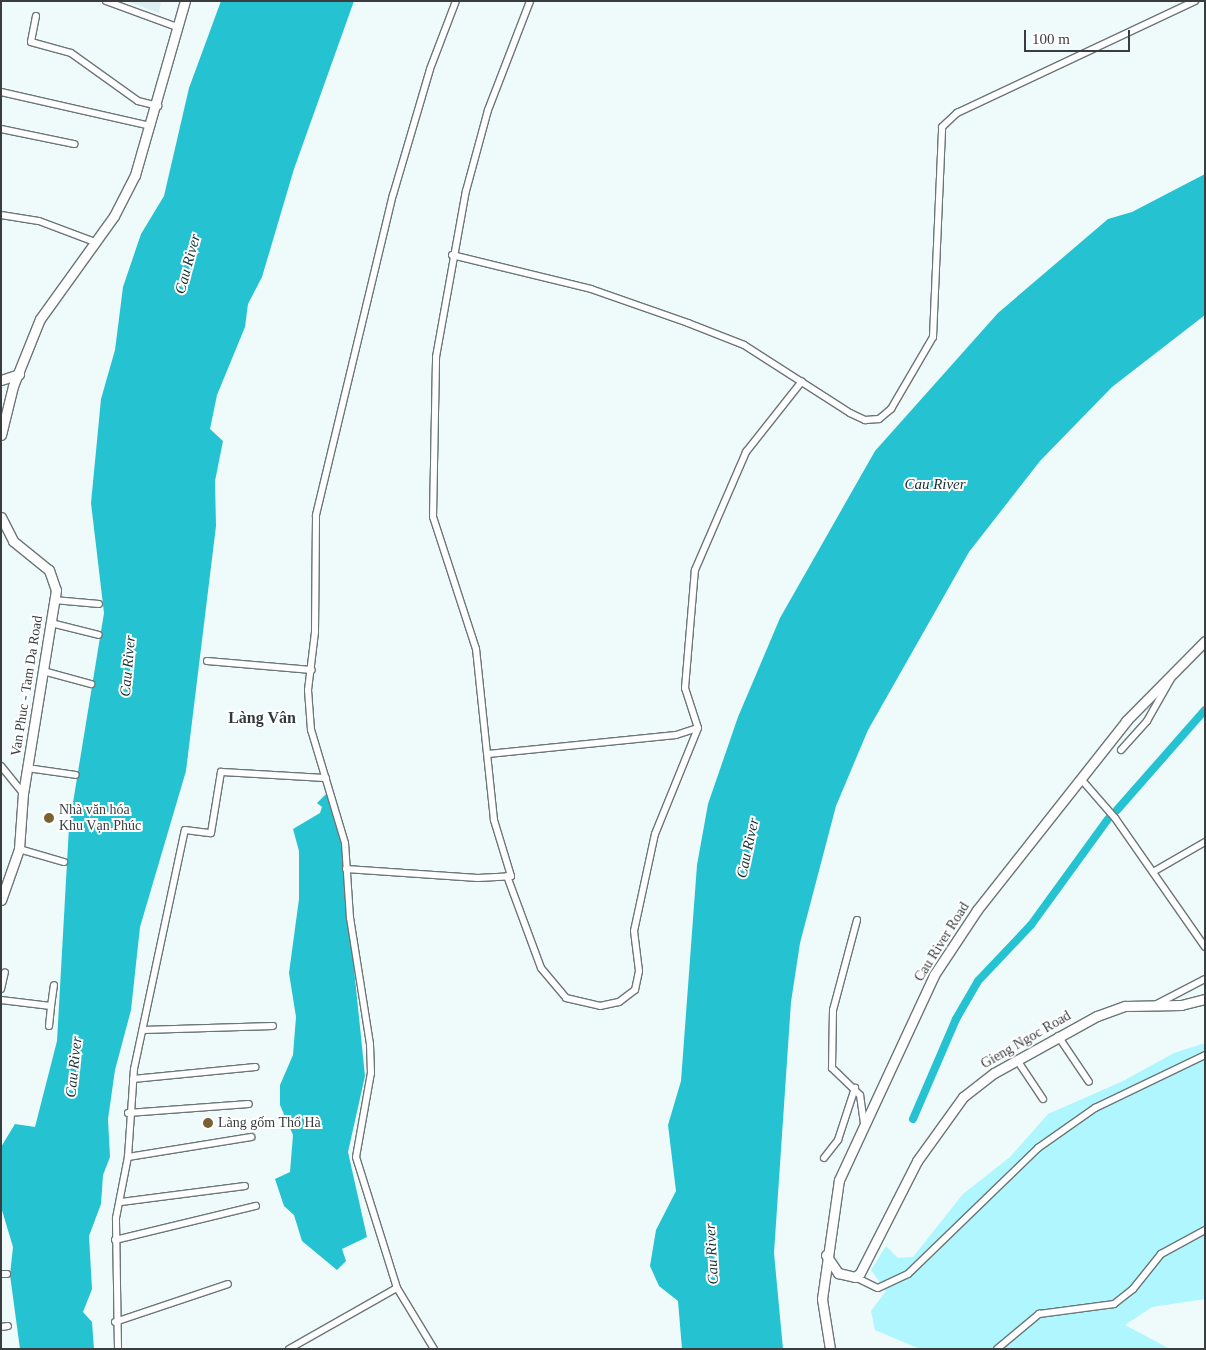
<!DOCTYPE html>
<meta charset="utf-8">
<style>
body{margin:0}
#map{position:relative;width:1206px;height:1350px;overflow:hidden;background:#effafb;font-family:"Times New Roman",serif}
div>[style]{position:absolute}
.built>*{inset:0;background:#dbeef1}
.green>*{inset:0;background:#aff6fe}
.water>*{inset:0;background:#25c2d2}
.canal>*{height:8px;margin:-4px;padding:0 4px;transform-origin:4px;border-radius:4px;background:#25c2d2}
.roads{filter:drop-shadow(1px 0 #6c7677) drop-shadow(-1px 0 #6c7677) drop-shadow(0 1px #6c7677) drop-shadow(0 -1px #6c7677)}
.minor>*{height:6px;margin:-3px;padding:0 3px;transform-origin:3px;border-radius:3px;background:#fff}
.secondary>*{height:9px;margin:-4.5px;padding:0 4.5px;transform-origin:4.5px;border-radius:4.5px;background:#fff}
.dots>*{width:14px;height:14px;translate:-50% -50%;box-sizing:border-box;border:2px solid #fff;border-radius:50%}
span{translate:-50% -50%;white-space:nowrap;text-align:center;line-height:1.15;-webkit-text-stroke:4px #fff;paint-order:stroke}
.street-label{font-size:14px;color:#393d3e}
.poi-label{font-size:14px;color:#393d3e}
.left{translate:0 -50%;text-align:left}
.water-label{font-size:15px;color:#183033;font-style:italic}
.quarter-label{font-size:16px;color:#313a3b;font-weight:700}
.frame{position:absolute;inset:0;border:2px solid #393d3e;pointer-events:none}
.scale{position:absolute;left:1024px;top:30px;width:106px;height:22px;box-sizing:border-box;border:2px solid #393d3e;border-top:0;padding-left:6px;font-size:15px;line-height:18px;white-space:nowrap;color:#393d3e;-webkit-text-stroke:4px #fff;paint-order:stroke}
</style>
<div id="map">
<div class="built">
<div style="clip-path:polygon(127px 1px,161px 1px,159px 13px)"></div>
</div>
<div class="green">
<div style="clip-path:polygon(1205px 1043px,1205px 1299px,1152px 1307px,1125px 1325px,1170px 1349px,920px 1349px,875px 1330px,871px 1311px,886px 1291px,871px 1270px,886px 1246px,898px 1258px,913px 1257px,963px 1194px,1010px 1157px,1048px 1114px,1123px 1081px,1174px 1053px)"></div>
</div>
<div class="water">
<div style="clip-path:polygon(221px 1px,354px 1px,294px 169px,262px 277px,248px 304px,245px 327px,217px 395px,210px 429px,223px 441px,215px 481px,216px 526px,186px 771px,140px 927px,131px 1010px,115px 1070px,108px 1119px,110px 1157px,103px 1175px,101px 1204px,89px 1236px,92px 1289px,83px 1312px,92px 1322px,94px 1349px,20px 1349px,10px 1275px,13px 1247px,1px 1207px,1px 1147px,15px 1124px,35px 1127px,57px 1041px,69px 827px,104px 613px,91px 503px,101px 399px,115px 350px,123px 287px,141px 234px,164px 196px,189px 88px)"></div>
<div style="clip-path:polygon(1205px 174px,1205px 315px,1112px 387px,1040px 461px,969px 552px,868px 730px,836px 806px,800px 943px,791px 1002px,774px 1253px,783px 1349px,682px 1349px,678px 1301px,659px 1286px,650px 1266px,656px 1230px,676px 1191px,668px 1125px,681px 1081px,697px 865px,708px 804px,738px 717px,780px 618px,875px 451px,998px 313px,1108px 219px,1132px 212px)"></div>
<div style="clip-path:polygon(327px 793px,341px 841px,365px 1076px,348px 1152px,367px 1237px,342px 1249px,346px 1261px,337px 1270px,302px 1241px,294px 1215px,284px 1206px,275px 1179px,290px 1172px,293px 1135px,280px 1105px,280px 1085px,293px 1055px,296px 1017px,289px 973px,299px 899px,299px 851px,293px 829px,320px 813px,322px 807px,317px 803px)"></div>
</div>
<div class="canal">
<div style="left:1117px;top:810px;width:133px;rotate:-48.7deg"></div>
<div style="left:913px;top:1119px;width:109px;rotate:-66.7deg"></div>
<div style="left:956px;top:1019px;width:44px;rotate:-59.9deg"></div>
<div style="left:978px;top:981px;width:77px;rotate:-46.6deg"></div>
<div style="left:1031px;top:925px;width:131px;rotate:-54deg"></div>
</div>
<div class="roads">
<div class="minor">
<div style="left:106px;top:1px;width:76px;rotate:20.1deg"></div>
<div style="left:36px;top:16px;width:26px;rotate:101deg"></div>
<div style="left:31px;top:42px;width:41px;rotate:15.4deg"></div>
<div style="left:71px;top:53px;width:82px;rotate:35.6deg"></div>
<div style="left:138px;top:101px;width:21px;rotate:14deg"></div>
<div style="left:1px;top:92px;width:154px;rotate:12.8deg"></div>
<div style="left:1px;top:129px;width:75px;rotate:11.6deg"></div>
<div style="left:1px;top:215px;width:38px;rotate:9deg"></div>
<div style="left:39px;top:221px;width:60px;rotate:20.6deg"></div>
<div style="left:452px;top:255px;width:143px;rotate:13.7deg"></div>
<div style="left:591px;top:289px;width:103px;rotate:19.3deg"></div>
<div style="left:688px;top:323px;width:60px;rotate:21.4deg"></div>
<div style="left:744px;top:345px;width:126px;rotate:32.7deg"></div>
<div style="left:850px;top:413px;width:17px;rotate:25deg"></div>
<div style="left:865px;top:420px;width:14px;rotate:-4deg"></div>
<div style="left:879px;top:419px;width:16px;rotate:-40deg"></div>
<div style="left:891px;top:409px;width:83px;rotate:-59.7deg"></div>
<div style="left:933px;top:337px;width:210px;rotate:-87.5deg"></div>
<div style="left:942px;top:127px;width:21px;rotate:-43deg"></div>
<div style="left:957px;top:113px;width:263px;rotate:-25.2deg"></div>
<div style="left:54px;top:600px;width:45px;rotate:5.1deg"></div>
<div style="left:51px;top:623px;width:49px;rotate:14deg"></div>
<div style="left:207px;top:661px;width:105px;rotate:4.9deg"></div>
<div style="left:43px;top:671px;width:50px;rotate:15.2deg"></div>
<div style="left:1121px;top:750px;width:39px;rotate:-48deg"></div>
<div style="left:1147px;top:721px;width:51px;rotate:-60.4deg"></div>
<div style="left:488px;top:754px;width:189px;rotate:-5.8deg"></div>
<div style="left:676px;top:735px;width:23px;rotate:-18deg"></div>
<div style="left:1px;top:766px;width:35px;rotate:51deg"></div>
<div style="left:27px;top:768px;width:49px;rotate:8.1deg"></div>
<div style="left:1081px;top:779px;width:52px;rotate:48.9deg"></div>
<div style="left:1115px;top:818px;width:157px;rotate:55.1deg"></div>
<div style="left:19px;top:849px;width:47px;rotate:16.1deg"></div>
<div style="left:346px;top:869px;width:132px;rotate:3.9deg"></div>
<div style="left:478px;top:878px;width:33px;rotate:-3deg"></div>
<div style="left:511px;top:876px;width:59px;rotate:-106.9deg"></div>
<div style="left:494px;top:820px;width:172px;rotate:-96deg"></div>
<div style="left:476px;top:649px;width:139px;rotate:-108deg"></div>
<div style="left:433px;top:517px;width:160px;rotate:-88.9deg"></div>
<div style="left:436px;top:357px;width:169px;rotate:-79.8deg"></div>
<div style="left:466px;top:191px;width:84px;rotate:-74.8deg"></div>
<div style="left:488px;top:110px;width:117px;rotate:-68.9deg"></div>
<div style="left:1153px;top:872px;width:60px;rotate:-30deg"></div>
<div style="left:507px;top:876px;width:98px;rotate:69.7deg"></div>
<div style="left:541px;top:968px;width:39px;rotate:50deg"></div>
<div style="left:566px;top:998px;width:35px;rotate:13deg"></div>
<div style="left:600px;top:1006px;width:19px;rotate:-12deg"></div>
<div style="left:619px;top:1002px;width:20px;rotate:-37deg"></div>
<div style="left:635px;top:990px;width:19px;rotate:-78deg"></div>
<div style="left:639px;top:971px;width:40px;rotate:-97.1deg"></div>
<div style="left:634px;top:931px;width:99px;rotate:-77.8deg"></div>
<div style="left:655px;top:834px;width:114px;rotate:-67.9deg"></div>
<div style="left:698px;top:728px;width:42px;rotate:-108deg"></div>
<div style="left:685px;top:688px;width:118px;rotate:-85.2deg"></div>
<div style="left:695px;top:570px;width:129px;rotate:-66.6deg"></div>
<div style="left:746px;top:452px;width:90px;rotate:-51.7deg"></div>
<div style="left:857px;top:920px;width:93px;rotate:104.9deg"></div>
<div style="left:833px;top:1010px;width:58px;rotate:91deg"></div>
<div style="left:832px;top:1068px;width:39px;rotate:44deg"></div>
<div style="left:860px;top:1095px;width:29px;rotate:82deg"></div>
<div style="left:1px;top:989px;width:17px;rotate:-77deg"></div>
<div style="left:1px;top:1000px;width:50px;rotate:6.8deg"></div>
<div style="left:51px;top:1006px;width:21px;rotate:-82deg"></div>
<div style="left:1155px;top:1005px;width:56px;rotate:-27.5deg"></div>
<div style="left:49px;top:1026px;width:20px;rotate:-84deg"></div>
<div style="left:143px;top:1030px;width:130px;rotate:-1.8deg"></div>
<div style="left:1058px;top:1036px;width:55px;rotate:56deg"></div>
<div style="left:1017px;top:1060px;width:47px;rotate:56.3deg"></div>
<div style="left:133px;top:1079px;width:123px;rotate:-5.6deg"></div>
<div style="left:128px;top:1113px;width:121px;rotate:-4.3deg"></div>
<div style="left:128px;top:1157px;width:88px;rotate:-86.1deg"></div>
<div style="left:134px;top:1069px;width:244px;rotate:-78deg"></div>
<div style="left:185px;top:830px;width:26px;rotate:7deg"></div>
<div style="left:211px;top:833px;width:62px;rotate:-80.7deg"></div>
<div style="left:221px;top:772px;width:105px;rotate:3.3deg"></div>
<div style="left:824px;top:1158px;width:23px;rotate:-52deg"></div>
<div style="left:838px;top:1140px;width:55px;rotate:-71.9deg"></div>
<div style="left:121px;top:1202px;width:125px;rotate:-7.4deg"></div>
<div style="left:115px;top:1240px;width:145px;rotate:-13.6deg"></div>
<div style="left:1px;top:1274px;width:6px"></div>
<div style="left:855px;top:1277px;width:25px;rotate:26deg"></div>
<div style="left:878px;top:1288px;width:33px;rotate:-25deg"></div>
<div style="left:908px;top:1274px;width:181px;rotate:-44.1deg"></div>
<div style="left:1038px;top:1148px;width:70px;rotate:-35.1deg"></div>
<div style="left:1095px;top:1108px;width:122px;rotate:-25.7deg"></div>
<div style="left:115px;top:1322px;width:119px;rotate:-18.6deg"></div>
<div style="left:1px;top:1327px;width:7px;rotate:-8deg"></div>
<div style="left:118px;top:1349px;width:131px;rotate:-90.9deg"></div>
<div style="left:116px;top:1218px;width:62px;rotate:-78.9deg"></div>
<div style="left:128px;top:1157px;width:125px;rotate:-9.2deg"></div>
<div style="left:289px;top:1349px;width:124px;rotate:-29.5deg"></div>
<div style="left:434px;top:1349px;width:71px;rotate:-121.2deg"></div>
<div style="left:397px;top:1288px;width:137px;rotate:-107.4deg"></div>
<div style="left:356px;top:1157px;width:85px;rotate:-79.9deg"></div>
<div style="left:371px;top:1073px;width:29px;rotate:-92deg"></div>
<div style="left:370px;top:1044px;width:128px;rotate:-99deg"></div>
<div style="left:350px;top:918px;width:75px;rotate:-93.8deg"></div>
<div style="left:345px;top:843px;width:118px;rotate:-106.7deg"></div>
<div style="left:311px;top:730px;width:40px;rotate:-94.3deg"></div>
<div style="left:308px;top:690px;width:58px;rotate:-83.1deg"></div>
<div style="left:315px;top:632px;width:117px;rotate:-89.5deg"></div>
<div style="left:316px;top:515px;width:329px;rotate:-76.5deg"></div>
<div style="left:393px;top:195px;width:131px;rotate:-73.6deg"></div>
<div style="left:430px;top:69px;width:73px;rotate:-69.1deg"></div>
<div style="left:997px;top:1349px;width:55px;rotate:-39.8deg"></div>
<div style="left:1039px;top:1314px;width:76px;rotate:-7.6deg"></div>
<div style="left:1114px;top:1304px;width:24px;rotate:-38deg"></div>
<div style="left:1133px;top:1289px;width:45px;rotate:-51.3deg"></div>
<div style="left:1161px;top:1254px;width:50px;rotate:-28.6deg"></div>
</div>
<div class="secondary">
<div style="left:1px;top:380px;width:19px;rotate:-18deg"></div>
<div style="left:1px;top:435px;width:50px;rotate:-76.2deg"></div>
<div style="left:13px;top:386px;width:72px;rotate:-68.1deg"></div>
<div style="left:40px;top:319px;width:127px;rotate:-54.3deg"></div>
<div style="left:114px;top:216px;width:46px;rotate:-62.9deg"></div>
<div style="left:135px;top:175px;width:181px;rotate:-74deg"></div>
<div style="left:1px;top:517px;width:27px;rotate:63deg"></div>
<div style="left:13px;top:541px;width:46px;rotate:38.9deg"></div>
<div style="left:49px;top:570px;width:21px;rotate:71deg"></div>
<div style="left:56px;top:590px;width:206px;rotate:99.2deg"></div>
<div style="left:23px;top:793px;width:56px;rotate:94.1deg"></div>
<div style="left:19px;top:849px;width:54px;rotate:109.4deg"></div>
<div style="left:826px;top:1255px;width:22px;rotate:56deg"></div>
<div style="left:838px;top:1273px;width:17px;rotate:13deg"></div>
<div style="left:855px;top:1277px;width:6px;rotate:-39deg"></div>
<div style="left:860px;top:1273px;width:126px;rotate:-63deg"></div>
<div style="left:917px;top:1161px;width:79px;rotate:-54.3deg"></div>
<div style="left:963px;top:1097px;width:39px;rotate:-38deg"></div>
<div style="left:994px;top:1073px;width:118px;rotate:-29deg"></div>
<div style="left:1097px;top:1016px;width:30px;rotate:-20deg"></div>
<div style="left:1125px;top:1006px;width:56px;rotate:-1deg"></div>
<div style="left:1181px;top:1005px;width:25px;rotate:-14deg"></div>
<div style="left:830px;top:1349px;width:51px;rotate:-99.1deg"></div>
<div style="left:822px;top:1299px;width:120px;rotate:-81.9deg"></div>
<div style="left:839px;top:1180px;width:226px;rotate:-65.1deg"></div>
<div style="left:934px;top:975px;width:78px;rotate:-56.5deg"></div>
<div style="left:977px;top:910px;width:241px;rotate:-51.7deg"></div>
<div style="left:1126px;top:721px;width:112px;rotate:-45.4deg"></div>
</div>
</div>
<div class="dots">
<div style="left:49px;top:818px;background:#796132"></div>
<div style="left:208px;top:1123px;background:#796132"></div>
</div>
<div class="street-label">
<span style="left:27px;top:686px;rotate:-81deg">Van Phuc - Tam Da Road</span>
<span style="left:942px;top:942px;rotate:-58deg">Cau River Road</span>
<span style="left:1026px;top:1040px;rotate:-30deg">Gieng Ngoc Road</span>
</div>
<div class="poi-label">
<span class="left" style="left:59px;top:818px">Nhà văn hóa<br>Khu Vạn Phúc</span>
<span class="left" style="left:218px;top:1123px">Làng gốm Thổ Hà</span>
</div>
<div class="water-label">
<span style="left:188px;top:264px;rotate:-75deg">Cau River</span>
<span style="left:935px;top:485px">Cau River</span>
<span style="left:128px;top:666px;rotate:-85deg">Cau River</span>
<span style="left:748px;top:848px;rotate:-78deg">Cau River</span>
<span style="left:74px;top:1067px;rotate:-84deg">Cau River</span>
<span style="left:712px;top:1254px;rotate:-93deg">Cau River</span>
</div>
<div class="quarter-label">
<span style="left:262px;top:718px">Làng Vân</span>
</div>
<div class="frame"></div>
<div class="scale">100 m</div>
</div>
